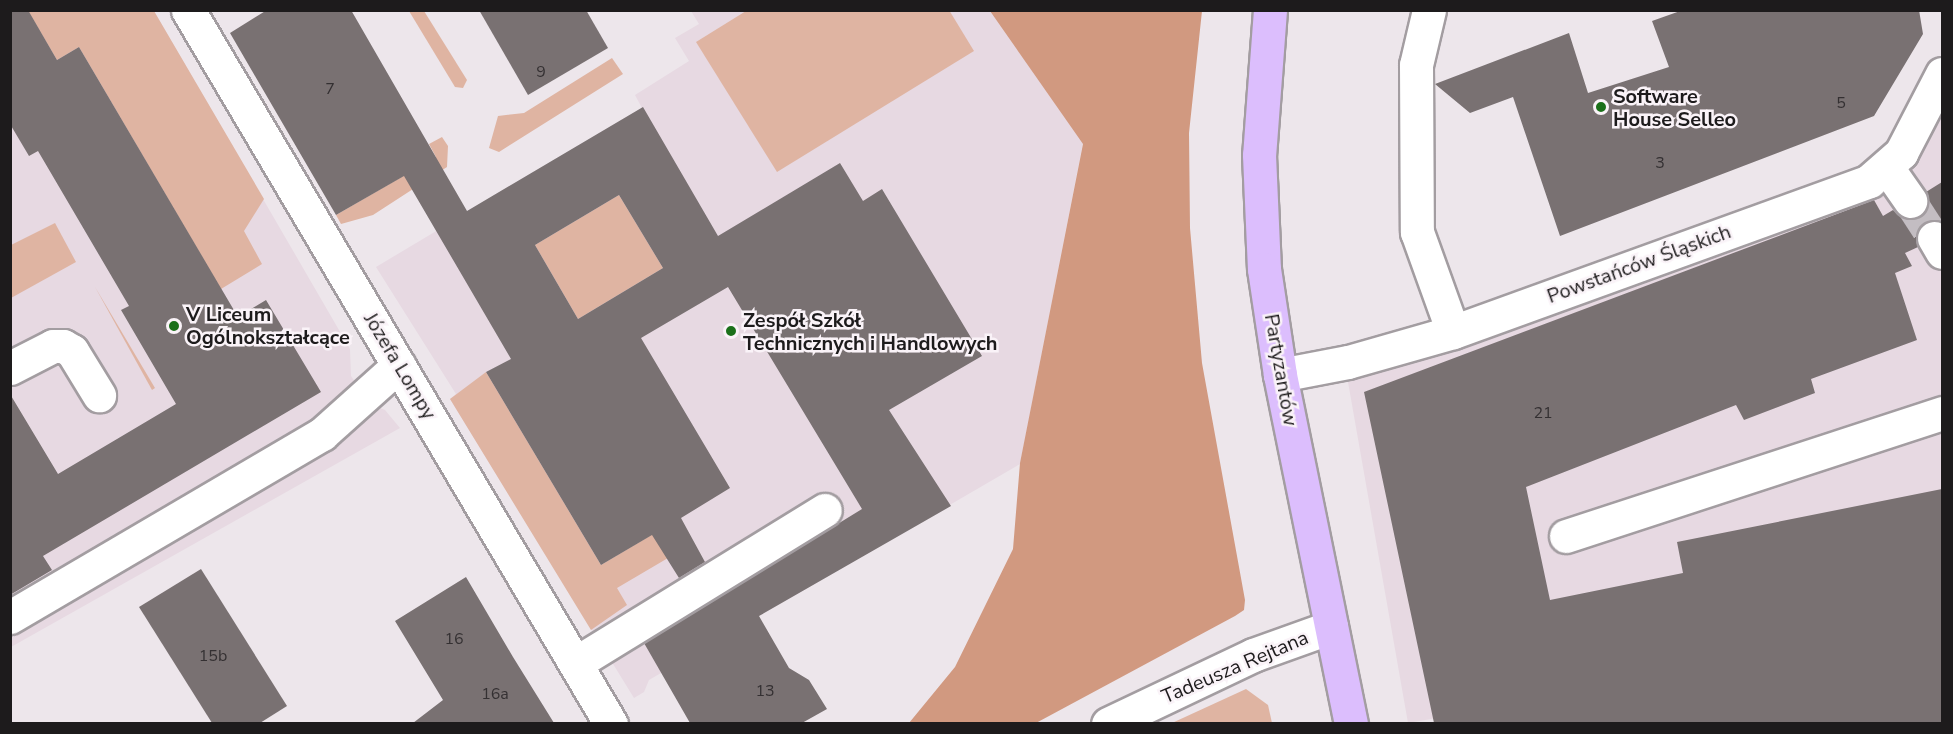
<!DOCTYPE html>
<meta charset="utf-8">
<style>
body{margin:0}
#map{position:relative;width:1953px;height:734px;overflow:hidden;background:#ede6eb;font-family:"Nunito Sans",sans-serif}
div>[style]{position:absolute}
.built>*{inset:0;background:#e7d9e2}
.green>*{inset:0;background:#dfb4a2}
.forest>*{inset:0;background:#d19980}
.building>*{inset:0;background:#797172}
.minor-tunnel>*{height:33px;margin-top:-16.5px;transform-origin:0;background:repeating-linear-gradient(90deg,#c3bdc2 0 33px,transparent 0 49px)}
.roads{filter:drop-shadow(2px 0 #a39da1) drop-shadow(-2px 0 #a39da1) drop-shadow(0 2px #a39da1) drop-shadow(0 -2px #a39da1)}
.minor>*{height:33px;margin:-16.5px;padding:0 16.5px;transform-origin:16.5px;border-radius:16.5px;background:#fff}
.major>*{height:33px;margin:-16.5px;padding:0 16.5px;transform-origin:16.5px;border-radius:16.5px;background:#dcbefd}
.dots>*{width:16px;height:16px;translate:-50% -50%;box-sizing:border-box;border:3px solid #faf3f8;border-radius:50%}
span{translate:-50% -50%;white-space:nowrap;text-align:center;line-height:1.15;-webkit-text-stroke:5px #faf3f8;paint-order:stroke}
.number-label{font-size:16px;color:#343032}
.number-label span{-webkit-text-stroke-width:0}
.poi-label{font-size:20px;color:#1d1b1c;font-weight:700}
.left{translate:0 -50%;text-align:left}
.street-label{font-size:20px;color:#1d1b1c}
.frame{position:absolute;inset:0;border:12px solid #1d1b1c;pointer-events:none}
</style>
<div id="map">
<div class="built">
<div style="clip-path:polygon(11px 11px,154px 11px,350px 349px,351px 376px,370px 404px,385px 410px,400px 428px,11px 647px)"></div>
<div style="clip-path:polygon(691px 11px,990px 11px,1083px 143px,1020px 464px,649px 680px,644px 692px,634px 698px,450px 399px,456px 394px,376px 267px,642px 108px,635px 95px,689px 61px,675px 38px,699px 24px)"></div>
<div style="clip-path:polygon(1941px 115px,1942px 723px,1595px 723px,1586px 692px,1408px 723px,1348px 382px,1861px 195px,1902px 167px)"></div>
</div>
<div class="green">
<div style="clip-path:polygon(949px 10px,974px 51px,777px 172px,696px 42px,746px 11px)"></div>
<div style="clip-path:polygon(28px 11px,154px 11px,264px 199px,244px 231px,262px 264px,221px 289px,79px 47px,57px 60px)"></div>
<div style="clip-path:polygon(409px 11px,424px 11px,467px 80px,463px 88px,455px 87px)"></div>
<div style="clip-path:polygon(612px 58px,623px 74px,499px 152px,489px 148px,498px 116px,524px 113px)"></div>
<div style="clip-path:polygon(442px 137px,448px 146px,447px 167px,373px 215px,341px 224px,336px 215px,436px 157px,429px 144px)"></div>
<div style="clip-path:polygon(619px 195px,663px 268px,578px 319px,535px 245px)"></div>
<div style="clip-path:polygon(55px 223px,76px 262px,11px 298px,11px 245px)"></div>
<div style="clip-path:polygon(95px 287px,155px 388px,152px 390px)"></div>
<div style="clip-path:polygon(486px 372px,601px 565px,653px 534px,668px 558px,617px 588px,627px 605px,591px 630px,450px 399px)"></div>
<div style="clip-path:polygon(1246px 689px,1268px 705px,1272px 723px,1172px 723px)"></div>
</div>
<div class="forest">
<div style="clip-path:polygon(990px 11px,1202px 11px,1189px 133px,1190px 228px,1202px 363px,1245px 600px,1244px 610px,1235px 616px,1036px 723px,909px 723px,955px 667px,1013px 549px,1020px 463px,1083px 144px)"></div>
</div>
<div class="building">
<div style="clip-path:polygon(10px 10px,28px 10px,57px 60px,79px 47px,238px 317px,266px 300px,321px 392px,43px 556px,52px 570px,10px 595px,10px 394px,58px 474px,176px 404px,121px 310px,129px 306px,38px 151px,29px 156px,10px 124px)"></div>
<div style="clip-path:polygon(evenodd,267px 10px,351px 10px,467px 211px,643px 107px,718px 236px,840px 163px,863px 201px,882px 189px,982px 356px,889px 410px,951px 506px,759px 616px,789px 668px,809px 680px,827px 709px,802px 723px,690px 723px,644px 643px,862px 509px,728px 287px,641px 338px,730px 488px,681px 518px,705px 562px,679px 578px,652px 535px,601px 565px,486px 372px,511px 359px,404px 176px,336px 215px,230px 33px,267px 10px,619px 195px,663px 268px,578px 319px,535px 245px,619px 195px)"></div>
<div style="clip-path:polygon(479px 10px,586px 10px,608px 48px,528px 95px)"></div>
<div style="clip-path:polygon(1683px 10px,1919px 10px,1923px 34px,1874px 116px,1560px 236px,1513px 97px,1470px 113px,1435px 84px,1569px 33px,1588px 93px,1669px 67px,1652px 21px)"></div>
<div style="clip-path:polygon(1942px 182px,1942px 221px,1925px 222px,1918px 228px,1918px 247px,1905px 253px,1912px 266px,1895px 273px,1917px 340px,1811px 379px,1815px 393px,1744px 420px,1736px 405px,1526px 487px,1550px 600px,1683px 573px,1677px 542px,1942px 489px,1942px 723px,1434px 723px,1364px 392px,1874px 200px,1883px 216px,1893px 210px,1902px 218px,1920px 217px,1927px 209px,1926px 192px)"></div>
<div style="clip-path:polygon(201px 569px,287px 706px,260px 723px,212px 723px,139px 607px)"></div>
<div style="clip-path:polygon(466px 577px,513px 657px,554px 723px,413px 723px,443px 700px,395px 621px)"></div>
</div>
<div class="minor-tunnel">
<div style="left:1910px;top:201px;width:44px;rotate:57deg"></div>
</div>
<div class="roads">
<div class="minor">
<div style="left:188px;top:10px;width:830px;rotate:59.36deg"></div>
<div style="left:1429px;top:10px;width:57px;rotate:103.3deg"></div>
<div style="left:1416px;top:65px;width:167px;rotate:89.7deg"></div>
<div style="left:1417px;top:232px;width:106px;rotate:70.2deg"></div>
<div style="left:1888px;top:169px;width:39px;rotate:55deg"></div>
<div style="left:1934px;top:238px;width:16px;rotate:60deg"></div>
<div style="left:10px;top:368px;width:48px;rotate:-27.1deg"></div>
<div style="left:53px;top:346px;width:10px"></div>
<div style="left:63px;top:346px;width:10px;rotate:29deg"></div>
<div style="left:72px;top:351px;width:52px;rotate:58.5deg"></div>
<div style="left:1280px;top:375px;width:69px;rotate:-10.8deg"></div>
<div style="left:1348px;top:362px;width:109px;rotate:-15.9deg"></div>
<div style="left:1453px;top:332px;width:443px;rotate:-19.9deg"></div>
<div style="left:1869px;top:181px;width:43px;rotate:-41.2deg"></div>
<div style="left:1901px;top:153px;width:89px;rotate:-62.6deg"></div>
<div style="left:1566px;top:536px;width:396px;rotate:-18.1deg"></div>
<div style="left:10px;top:617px;width:362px;rotate:-30.4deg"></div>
<div style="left:322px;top:434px;width:103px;rotate:-41.9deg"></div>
<div style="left:576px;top:663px;width:292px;rotate:-31.6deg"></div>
<div style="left:1108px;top:724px;width:161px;rotate:-25.4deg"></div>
<div style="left:1253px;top:655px;width:83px;rotate:-19.7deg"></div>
</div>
<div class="major">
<div style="left:1270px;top:10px;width:145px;rotate:94.3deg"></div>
<div style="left:1259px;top:155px;width:114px;rotate:87.5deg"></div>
<div style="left:1264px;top:269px;width:107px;rotate:81.4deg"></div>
<div style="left:1280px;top:375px;width:356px;rotate:78.5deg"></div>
</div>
</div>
<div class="dots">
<div style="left:1601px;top:107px;background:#1b701a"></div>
<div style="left:174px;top:326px;background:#1b701a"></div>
<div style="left:731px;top:331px;background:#1b701a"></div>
</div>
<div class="number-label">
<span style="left:541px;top:72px">9</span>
<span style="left:330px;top:89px">7</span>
<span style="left:1841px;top:103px">5</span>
<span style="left:1660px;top:163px">3</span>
<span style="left:1543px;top:413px">21</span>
<span style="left:454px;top:639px">16</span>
<span style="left:213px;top:656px">15b</span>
<span style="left:765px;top:691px">13</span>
<span style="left:495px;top:694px">16a</span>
</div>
<div class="poi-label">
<span class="left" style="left:1613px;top:108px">Software<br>House Selleo</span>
<span class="left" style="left:186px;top:326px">V Liceum<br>Ogólnokształcące</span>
<span class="left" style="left:743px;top:332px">Zespół Szkół<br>Technicznych i Handlowych</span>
</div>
<div class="street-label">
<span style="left:1639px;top:264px;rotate:-20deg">Powstańców Śląskich</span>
<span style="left:400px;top:366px;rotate:59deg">Józefa Lompy</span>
<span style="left:1281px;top:370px;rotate:80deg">Partyzantów</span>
<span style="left:1235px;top:667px;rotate:-23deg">Tadeusza Rejtana</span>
</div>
<div class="frame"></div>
</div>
